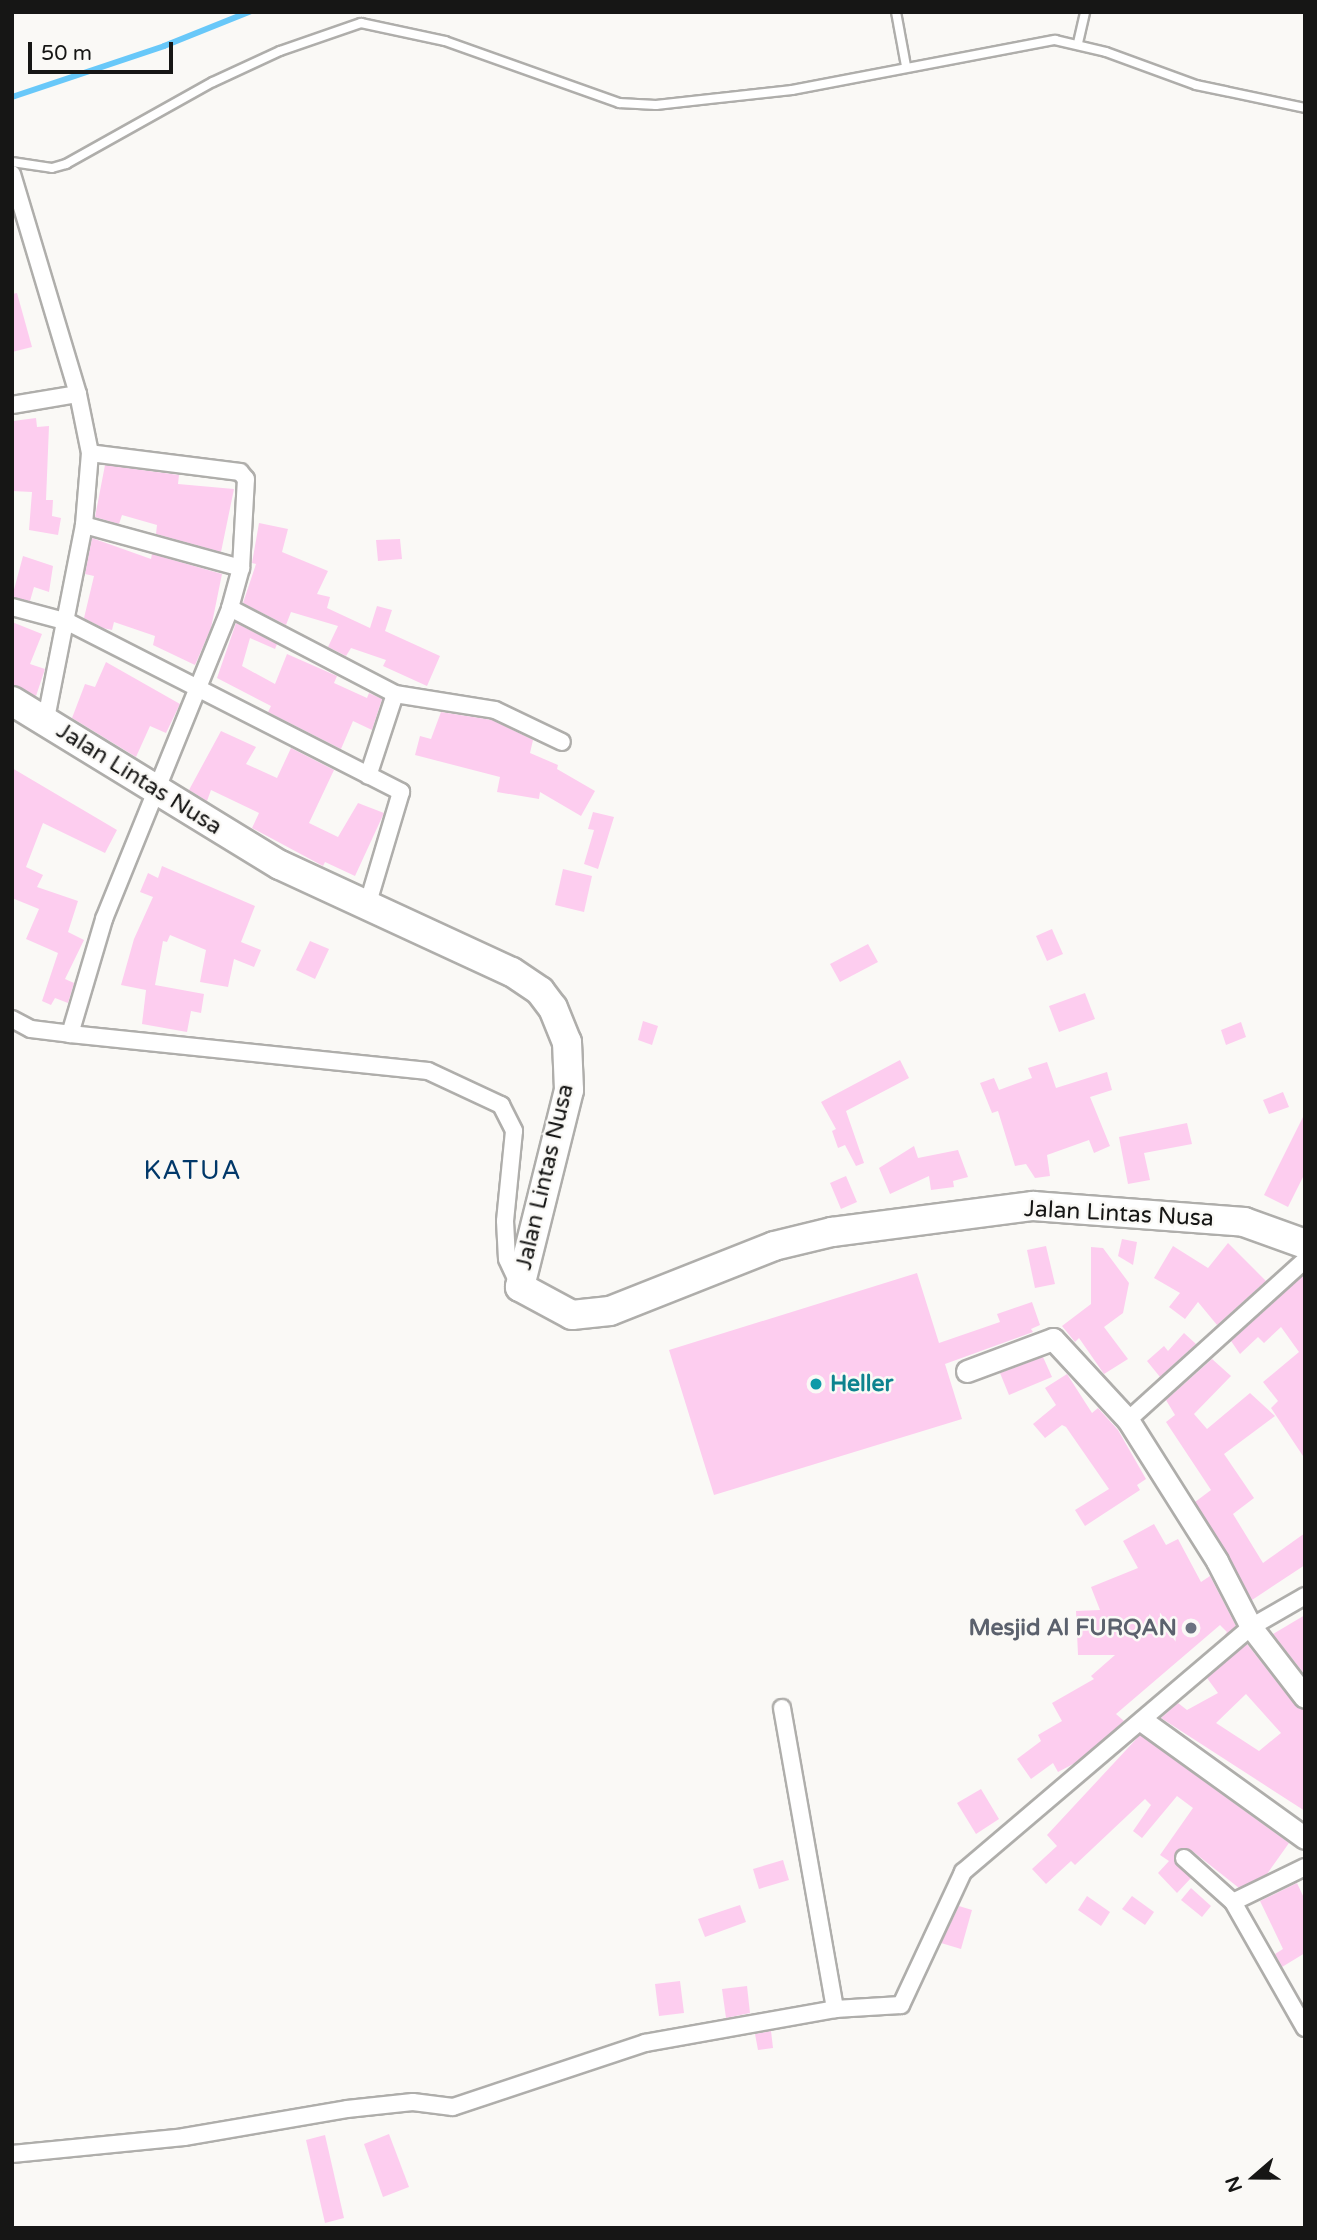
<!DOCTYPE html>
<style>
body{margin:0}
#map{position:relative;width:1317px;height:2240px;overflow:hidden;background:#faf9f6;font-family:"Varela Round",sans-serif}
div>[style]{position:absolute}
.stream>*{height:6px;margin:-3px;padding:0 3px;transform-origin:3px;border-radius:3px;background:#68c8f9}
.building>*{inset:0;background:#fdcdef}
.roads{filter:drop-shadow(2px 0 #afaeab) drop-shadow(-2px 0 #afaeab) drop-shadow(0 2px #afaeab) drop-shadow(0 -2px #afaeab)}
.service>*{height:8px;margin:-4px;padding:0 4px;transform-origin:4px;border-radius:4px;background:#fff}
.minor>*{height:16px;margin:-8px;padding:0 8px;transform-origin:8px;border-radius:8px;background:#fff}
.tertiary>*{height:21px;margin:-10.5px;padding:0 10.5px;transform-origin:10.5px;border-radius:10.5px;background:#fff}
.trunk>*{height:28px;margin:-14px;padding:0 14px;transform-origin:14px;border-radius:14px;background:#fff}
.dots>*{width:19px;height:19px;translate:-50% -50%;box-sizing:border-box;border:4px solid #faf9f6;border-radius:50%}
span{translate:-50% -50%;white-space:nowrap;text-align:center;line-height:1.15;-webkit-text-stroke:5px #faf9f6;paint-order:stroke}
.street-label{font-size:23px;color:#161615}
.culture-label{font-size:23px;color:#0d838f;font-weight:700}
.left{translate:0 -50%;text-align:left}
.worship-label{font-size:23px;color:#5b616d;font-weight:700}
.right{translate:-100% -50%;text-align:right}
.quarter-label{font-size:26px;color:#013869;letter-spacing:2px}
.frame{position:absolute;inset:0;border:14px solid #161615;pointer-events:none}
.north{position:absolute;left:1219px;top:2142px;width:70px;height:70px;-webkit-text-stroke:5px #faf9f6;paint-order:stroke;rotate:250deg;font-size:19px;font-weight:700;line-height:28px;text-align:center;color:#161615}
.north::after{content:'';display:block;margin:auto;width:24px;height:32px;background:#161615;clip-path:polygon(50% 0,100% 100%,50% 72%,0 100%)}
.scale{position:absolute;left:28px;top:42px;width:145px;height:32px;box-sizing:border-box;border:4px solid #161615;border-top:0;padding-left:9px;font-size:21px;line-height:24px;white-space:nowrap;color:#161615;-webkit-text-stroke:5px #faf9f6;paint-order:stroke}
</style>
<div id="map">
<div class="stream">
<div style="left:12px;top:97px;width:160px;rotate:-18.5deg"></div>
<div style="left:164px;top:46px;width:92px;rotate:-21.8deg"></div>
</div>
<div class="building">
<div style="clip-path:polygon(17px 293px,32px 347px,12px 352px,12px 294px)"></div>
<div style="clip-path:polygon(36px 418px,37px 427px,49px 426px,46px 500px,53px 500px,52px 516px,61px 518px,58px 535px,29px 530px,32px 492px,12px 491px,13px 421px)"></div>
<div style="clip-path:polygon(105px 465px,179px 475px,178px 484px,234px 489px,221px 552px,156px 534px,157px 525px,122px 515px,119px 524px,95px 517px)"></div>
<div style="clip-path:polygon(259px 523px,288px 529px,282px 552px,328px 571px,317px 594px,330px 597px,327px 608px,370px 628px,377px 606px,392px 610px,385px 631px,440px 656px,427px 686px,383px 666px,386px 660px,351px 648px,346px 656px,328px 647px,338px 626px,291px 612px,286px 625px,243px 603px,256px 564px,252px 563px)"></div>
<div style="clip-path:polygon(92px 538px,151px 559px,152px 554px,222px 574px,211px 628px,195px 665px,153px 645px,155px 636px,114px 622px,112px 630px,103px 628px,84px 618px,94px 576px,85px 574px)"></div>
<div style="clip-path:polygon(400px 539px,402px 559px,378px 561px,376px 540px)"></div>
<div style="clip-path:polygon(23px 556px,53px 566px,49px 592px,34px 587px,30px 601px,12px 597px)"></div>
<div style="clip-path:polygon(12px 622px,42px 634px,30px 664px,45px 669px,36px 696px,12px 684px)"></div>
<div style="clip-path:polygon(236px 623px,277px 644px,275px 649px,250px 638px,242px 666px,275px 684px,287px 654px,337px 676px,334px 683px,367px 698px,369px 693px,382px 699px,372px 730px,353px 721px,341px 749px,268px 712px,271px 706px,217px 678px)"></div>
<div style="clip-path:polygon(106px 662px,180px 704px,166px 733px,150px 726px,136px 757px,72px 718px,85px 684px,95px 687px)"></div>
<div style="clip-path:polygon(441px 712px,492px 720px,533px 740px,530px 753px,558px 765px,557px 769px,595px 791px,581px 816px,540px 792px,539px 799px,497px 792px,500px 777px,415px 755px,420px 736px,431px 739px)"></div>
<div style="clip-path:polygon(221px 731px,256px 747px,246px 764px,277px 778px,291px 748px,334px 770px,309px 823px,338px 837px,358px 803px,384px 813px,355px 876px,325px 862px,323px 866px,252px 828px,259px 813px,211px 790px,207px 801px,189px 790px)"></div>
<div style="clip-path:polygon(12px 768px,117px 830px,105px 853px,43px 823px,26px 867px,43px 875px,37px 887px,78px 901px,68px 932px,84px 940px,65px 979px,74px 983px,68px 1003px,55px 998px,51px 1005px,42px 1001px,58px 953px,26px 939px,39px 909px,12px 898px)"></div>
<div style="clip-path:polygon(593px 812px,614px 817px,598px 869px,584px 864px,594px 830px,588px 829px)"></div>
<div style="clip-path:polygon(162px 866px,255px 906px,241px 942px,261px 950px,254px 967px,234px 959px,228px 987px,200px 982px,206px 950px,170px 935px,167px 942px,163px 941px,155px 985px,204px 994px,201px 1013px,191px 1011px,187px 1032px,142px 1024px,146px 990px,121px 985px,134px 939px,153px 897px,140px 892px,148px 873px,158px 878px)"></div>
<div style="clip-path:polygon(563px 869px,592px 876px,584px 912px,555px 905px)"></div>
<div style="clip-path:polygon(1052px 929px,1063px 954px,1047px 961px,1036px 936px)"></div>
<div style="clip-path:polygon(310px 941px,329px 949px,315px 979px,296px 970px)"></div>
<div style="clip-path:polygon(868px 944px,878px 962px,840px 982px,830px 964px)"></div>
<div style="clip-path:polygon(1085px 993px,1095px 1019px,1059px 1032px,1049px 1006px)"></div>
<div style="clip-path:polygon(643px 1021px,658px 1026px,652px 1045px,638px 1040px)"></div>
<div style="clip-path:polygon(1241px 1022px,1246px 1037px,1226px 1045px,1221px 1030px)"></div>
<div style="clip-path:polygon(900px 1060px,909px 1078px,846px 1111px,864px 1163px,856px 1166px,845px 1145px,838px 1148px,832px 1131px,836px 1129px,821px 1102px)"></div>
<div style="clip-path:polygon(1047px 1062px,1056px 1088px,1107px 1072px,1112px 1090px,1090px 1097px,1110px 1146px,1094px 1153px,1089px 1140px,1047px 1155px,1050px 1176px,1035px 1178px,1026px 1164px,1015px 1166px,998px 1111px,992px 1113px,980px 1083px,994px 1078px,999px 1090px,1032px 1078px,1028px 1068px)"></div>
<div style="clip-path:polygon(1283px 1092px,1289px 1107px,1269px 1114px,1263px 1100px)"></div>
<div style="clip-path:polygon(1305px 1113px,1305px 1173px,1288px 1207px,1264px 1195px)"></div>
<div style="clip-path:polygon(1187px 1123px,1192px 1144px,1144px 1153px,1150px 1180px,1128px 1184px,1119px 1137px)"></div>
<div style="clip-path:polygon(914px 1146px,918px 1158px,958px 1150px,968px 1177px,953px 1181px,954px 1187px,931px 1190px,929px 1176px,890px 1194px,879px 1168px)"></div>
<div style="clip-path:polygon(846px 1176px,857px 1202px,841px 1209px,830px 1183px)"></div>
<div style="clip-path:polygon(1122px 1239px,1137px 1242px,1133px 1265px,1118px 1256px)"></div>
<div style="clip-path:polygon(1228px 1243px,1266px 1281px,1217px 1325px,1198px 1302px,1185px 1319px,1169px 1307px,1180px 1293px,1154px 1278px,1173px 1246px,1208px 1268px)"></div>
<div style="clip-path:polygon(1046px 1246px,1055px 1284px,1035px 1288px,1027px 1250px)"></div>
<div style="clip-path:polygon(1091px 1247px,1103px 1248px,1129px 1283px,1123px 1313px,1104px 1327px,1128px 1359px,1104px 1374px,1079px 1338px,1075px 1342px,1062px 1326px,1091px 1304px)"></div>
<div style="clip-path:polygon(917px 1273px,939px 1343px,1000px 1322px,997px 1314px,1032px 1302px,1040px 1325px,1031px 1329px,1033px 1332px,945px 1364px,962px 1419px,714px 1495px,669px 1350px)"></div>
<div style="clip-path:polygon(1305px 1274px,1305px 1459px,1271px 1408px,1278px 1401px,1263px 1382px,1299px 1352px,1281px 1327px,1264px 1343px,1258px 1337px,1240px 1354px,1231px 1341px)"></div>
<div style="clip-path:polygon(1184px 1333px,1196px 1344px,1160px 1377px,1147px 1361px,1164px 1346px,1168px 1351px)"></div>
<div style="clip-path:polygon(1043px 1357px,1052px 1377px,1009px 1395px,1000px 1373px)"></div>
<div style="clip-path:polygon(1212px 1359px,1231px 1376px,1194px 1414px,1207px 1429px,1250px 1393px,1275px 1416px,1224px 1454px,1254px 1498px,1233px 1514px,1263px 1563px,1305px 1533px,1305px 1565px,1252px 1600px,1195px 1502px,1211px 1490px,1166px 1422px,1175px 1415px,1166px 1400px)"></div>
<div style="clip-path:polygon(1067px 1374px,1092px 1413px,1098px 1408px,1118px 1430px,1146px 1479px,1137px 1485px,1140px 1490px,1085px 1526px,1075px 1510px,1109px 1489px,1066px 1427px,1062px 1425px,1045px 1438px,1033px 1424px,1056px 1405px,1045px 1388px)"></div>
<div style="clip-path:polygon(1154px 1524px,1166px 1545px,1178px 1539px,1201px 1582px,1210px 1576px,1236px 1626px,1223px 1637px,1227px 1632px,1220px 1625px,1116px 1714px,1124px 1721px,1077px 1762px,1058px 1772px,1053px 1763px,1031px 1779px,1017px 1759px,1041px 1741px,1038px 1735px,1062px 1721px,1052px 1703px,1094px 1679px,1091px 1676px,1115px 1655px,1078px 1655px,1076px 1611px,1100px 1610px,1091px 1587px,1138px 1568px,1123px 1541px)"></div>
<div style="clip-path:polygon(1305px 1615px,1305px 1675px,1273px 1634px)"></div>
<div style="clip-path:polygon(evenodd,1247px 1644px,1295px 1705px,1305px 1710px,1305px 1811px,1161px 1718px,1178px 1703px,1187px 1710px,1218px 1693px,1207px 1678px,1247px 1644px,1246px 1694px,1281px 1733px,1259px 1751px,1216px 1723px,1246px 1694px)"></div>
<div style="clip-path:polygon(1140px 1735px,1289px 1843px,1267px 1874px,1239px 1888px,1191px 1850px,1181px 1848px,1174px 1861px,1191px 1878px,1177px 1893px,1158px 1873px,1169px 1861px,1160px 1855px,1193px 1808px,1177px 1796px,1142px 1838px,1133px 1831px,1151px 1805px,1145px 1799px,1075px 1865px,1071px 1861px,1046px 1884px,1032px 1869px,1057px 1846px,1047px 1835px)"></div>
<div style="clip-path:polygon(981px 1789px,999px 1819px,976px 1834px,957px 1803px)"></div>
<div style="clip-path:polygon(783px 1860px,789px 1880px,759px 1889px,753px 1869px)"></div>
<div style="clip-path:polygon(1297px 1883px,1305px 1900px,1305px 1953px,1282px 1967px,1275px 1954px,1283px 1949px,1260px 1901px)"></div>
<div style="clip-path:polygon(1191px 1888px,1211px 1906px,1202px 1917px,1181px 1900px)"></div>
<div style="clip-path:polygon(1087px 1896px,1110px 1912px,1101px 1926px,1078px 1910px)"></div>
<div style="clip-path:polygon(1132px 1896px,1154px 1912px,1145px 1925px,1122px 1909px)"></div>
<div style="clip-path:polygon(740px 1905px,746px 1922px,705px 1937px,698px 1919px)"></div>
<div style="clip-path:polygon(959px 1906px,972px 1910px,961px 1949px,941px 1943px)"></div>
<div style="clip-path:polygon(680px 1981px,684px 2013px,659px 2016px,655px 1984px)"></div>
<div style="clip-path:polygon(747px 1986px,750px 2013px,726px 2018px,722px 1989px)"></div>
<div style="clip-path:polygon(771px 2031px,773px 2048px,758px 2050px,755px 2034px)"></div>
<div style="clip-path:polygon(389px 2134px,409px 2187px,383px 2197px,364px 2144px)"></div>
<div style="clip-path:polygon(325px 2135px,344px 2218px,325px 2223px,306px 2140px)"></div>
</div>
<div class="roads">
<div class="service">
<div style="left:896px;top:12px;width:55px;rotate:79.5deg"></div>
<div style="left:1078px;top:43px;width:32px;rotate:-77deg"></div>
<div style="left:12px;top:162px;width:40px;rotate:8.5deg"></div>
<div style="left:52px;top:168px;width:15px;rotate:-16deg"></div>
<div style="left:66px;top:164px;width:168px;rotate:-29.2deg"></div>
<div style="left:213px;top:82px;width:74px;rotate:-24.8deg"></div>
<div style="left:280px;top:51px;width:86px;rotate:-19.1deg"></div>
<div style="left:361px;top:23px;width:86px;rotate:12.1deg"></div>
<div style="left:445px;top:41px;width:185px;rotate:19.6deg"></div>
<div style="left:619px;top:103px;width:37px;rotate:3deg"></div>
<div style="left:656px;top:105px;width:137px;rotate:-6.3deg"></div>
<div style="left:792px;top:90px;width:268px;rotate:-10.8deg"></div>
<div style="left:1055px;top:40px;width:52px;rotate:13.2deg"></div>
<div style="left:1106px;top:52px;width:96px;rotate:20.1deg"></div>
<div style="left:1196px;top:85px;width:111px;rotate:11.9deg"></div>
</div>
<div class="minor">
<div style="left:12px;top:174px;width:230px;rotate:73.3deg"></div>
<div style="left:78px;top:394px;width:60px;rotate:78.5deg"></div>
<div style="left:90px;top:453px;width:72px;rotate:94.8deg"></div>
<div style="left:84px;top:525px;width:198px;rotate:101.1deg"></div>
<div style="left:12px;top:405px;width:67px;rotate:-9.5deg"></div>
<div style="left:84px;top:525px;width:163px;rotate:15.3deg"></div>
<div style="left:12px;top:607px;width:58px;rotate:15deg"></div>
<div style="left:68px;top:622px;width:374px;rotate:27deg"></div>
<div style="left:401px;top:792px;width:116px;rotate:106.6deg"></div>
<div style="left:230px;top:608px;width:186px;rotate:27.5deg"></div>
<div style="left:395px;top:694px;width:86px;rotate:108.2deg"></div>
<div style="left:395px;top:694px;width:101px;rotate:9.1deg"></div>
<div style="left:495px;top:710px;width:74px;rotate:25.5deg"></div>
<div style="left:12px;top:1019px;width:21px;rotate:28deg"></div>
<div style="left:31px;top:1029px;width:39px;rotate:7deg"></div>
<div style="left:70px;top:1034px;width:360px;rotate:5.9deg"></div>
<div style="left:428px;top:1071px;width:81px;rotate:25deg"></div>
<div style="left:501px;top:1105px;width:29px;rotate:63deg"></div>
<div style="left:514px;top:1131px;width:90px;rotate:95.7deg"></div>
<div style="left:505px;top:1221px;width:38px;rotate:87deg"></div>
<div style="left:507px;top:1259px;width:29px;rotate:65deg"></div>
<div style="left:70px;top:1034px;width:120px;rotate:-73.5deg"></div>
<div style="left:104px;top:919px;width:336px;rotate:-67.9deg"></div>
<div style="left:230px;top:608px;width:41px;rotate:-74.6deg"></div>
<div style="left:241px;top:568px;width:89px;rotate:-86.8deg"></div>
<div style="left:246px;top:479px;width:9px;rotate:-131deg"></div>
<div style="left:240px;top:472px;width:151px;rotate:-172.8deg"></div>
<div style="left:1128px;top:1420px;width:239px;rotate:-42.1deg"></div>
<div style="left:782px;top:1708px;width:306px;rotate:80deg"></div>
<div style="left:1184px;top:1858px;width:66px;rotate:41.9deg"></div>
<div style="left:1233px;top:1902px;width:80px;rotate:-25.9deg"></div>
<div style="left:1233px;top:1902px;width:145px;rotate:60.3deg"></div>
<div style="left:12px;top:2154px;width:173px;rotate:-5.6deg"></div>
<div style="left:184px;top:2137px;width:165px;rotate:-9.7deg"></div>
<div style="left:347px;top:2109px;width:66px;rotate:-6.1deg"></div>
<div style="left:413px;top:2102px;width:40px;rotate:7.1deg"></div>
<div style="left:453px;top:2107px;width:202px;rotate:-18.4deg"></div>
<div style="left:645px;top:2043px;width:193px;rotate:-10.1deg"></div>
<div style="left:835px;top:2009px;width:66px;rotate:-3.5deg"></div>
<div style="left:901px;top:2005px;width:147px;rotate:-65deg"></div>
<div style="left:963px;top:1872px;width:378px;rotate:-40.4deg"></div>
<div style="left:1251px;top:1627px;width:62px;rotate:-29.9deg"></div>
</div>
<div class="tertiary">
<div style="left:967px;top:1371px;width:92px;rotate:-20.4deg"></div>
<div style="left:1053px;top:1339px;width:110px;rotate:47.2deg"></div>
<div style="left:1128px;top:1420px;width:167px;rotate:57.7deg"></div>
<div style="left:1217px;top:1561px;width:74px;rotate:62.7deg"></div>
<div style="left:1251px;top:1627px;width:88px;rotate:52.4deg"></div>
<div style="left:1144px;top:1722px;width:198px;rotate:35.8deg"></div>
</div>
<div class="trunk">
<div style="left:12px;top:701px;width:314px;rotate:31.5deg"></div>
<div style="left:280px;top:865px;width:255px;rotate:24.8deg"></div>
<div style="left:512px;top:972px;width:34px;rotate:34deg"></div>
<div style="left:540px;top:991px;width:21px;rotate:53deg"></div>
<div style="left:553px;top:1008px;width:37px;rotate:68deg"></div>
<div style="left:567px;top:1042px;width:48px;rotate:87.6deg"></div>
<div style="left:569px;top:1090px;width:203px;rotate:104deg"></div>
<div style="left:520px;top:1287px;width:59px;rotate:28.3deg"></div>
<div style="left:572px;top:1315px;width:38px;rotate:-6deg"></div>
<div style="left:610px;top:1311px;width:176px;rotate:-21.6deg"></div>
<div style="left:774px;top:1246px;width:60px;rotate:-13.6deg"></div>
<div style="left:832px;top:1232px;width:203px;rotate:-7.4deg"></div>
<div style="left:1033px;top:1206px;width:212px;rotate:4.3deg"></div>
<div style="left:1244px;top:1222px;width:65px;rotate:19.8deg"></div>
</div>
</div>
<div class="dots">
<div style="left:816px;top:1384px;background:#0f9aa8"></div>
<div style="left:1191px;top:1628px;background:#6b7280"></div>
</div>
<div class="street-label">
<span style="left:139px;top:779px;rotate:32deg">Jalan Lintas Nusa</span>
<span style="left:545px;top:1177px;rotate:-77deg">Jalan Lintas Nusa</span>
<span style="left:1119px;top:1214px;rotate:3deg">Jalan Lintas Nusa</span>
</div>
<div class="culture-label">
<span class="left" style="left:830px;top:1384px">Heller</span>
</div>
<div class="worship-label">
<span class="right" style="left:1177px;top:1628px">Mesjid Al FURQAN</span>
</div>
<div class="quarter-label">
<span style="left:193px;top:1171px">KATUA</span>
</div>
<div class="frame"></div>
<div class="north">N</div>
<div class="scale">50 m</div>
</div>
